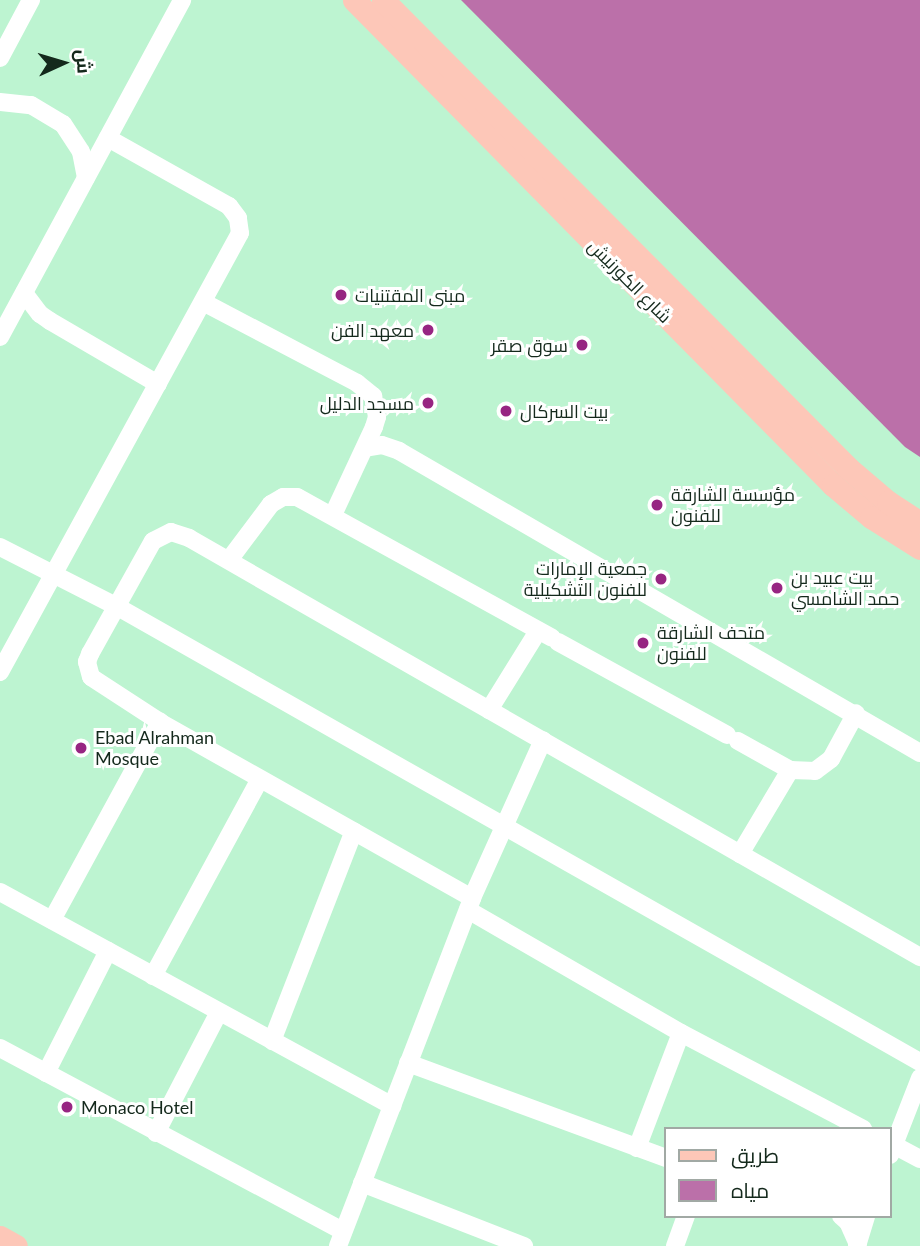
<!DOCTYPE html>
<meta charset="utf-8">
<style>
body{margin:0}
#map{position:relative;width:920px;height:1246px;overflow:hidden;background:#bdf4d1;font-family:Lato,Cairo,sans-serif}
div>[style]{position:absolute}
.water>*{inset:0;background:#bb70a9}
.minor>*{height:18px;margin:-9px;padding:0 9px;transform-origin:9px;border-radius:9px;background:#fff}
.major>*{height:23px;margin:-11.5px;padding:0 11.5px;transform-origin:11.5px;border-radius:11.5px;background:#fdc7b8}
.dots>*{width:19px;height:19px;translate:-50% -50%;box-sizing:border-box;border:4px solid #fff;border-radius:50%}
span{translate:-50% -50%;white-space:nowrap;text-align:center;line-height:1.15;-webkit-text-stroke:6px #fff;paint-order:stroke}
.street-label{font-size:18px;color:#14291c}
.poi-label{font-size:18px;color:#14291c}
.left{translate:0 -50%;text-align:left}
.right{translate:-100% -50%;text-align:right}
.legend{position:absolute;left:664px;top:1127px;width:228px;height:91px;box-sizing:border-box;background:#fff;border:2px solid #a1a9a4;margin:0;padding:9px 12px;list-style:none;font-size:21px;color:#14291c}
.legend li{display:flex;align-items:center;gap:14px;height:35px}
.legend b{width:35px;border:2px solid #a1a9a4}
.north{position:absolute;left:28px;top:28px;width:70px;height:70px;-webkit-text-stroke:5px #fff;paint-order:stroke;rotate:86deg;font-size:19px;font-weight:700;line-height:28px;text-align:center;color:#14291c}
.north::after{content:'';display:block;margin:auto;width:24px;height:32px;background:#14291c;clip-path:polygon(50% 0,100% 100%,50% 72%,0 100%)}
</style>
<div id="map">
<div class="water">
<div style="clip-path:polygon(461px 0,920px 0,920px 457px,905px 447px)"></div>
</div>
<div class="minor">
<div style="left:0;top:58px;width:66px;rotate:-61.9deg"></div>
<div style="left:0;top:102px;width:31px;rotate:6deg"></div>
<div style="left:31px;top:105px;width:37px;rotate:31deg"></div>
<div style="left:63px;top:124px;width:33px;rotate:57deg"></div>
<div style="left:81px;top:152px;width:26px;rotate:79deg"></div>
<div style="left:24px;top:293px;width:26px;rotate:53deg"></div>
<div style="left:40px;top:314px;width:12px;rotate:35deg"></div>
<div style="left:50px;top:321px;width:125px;rotate:30.3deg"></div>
<div style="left:203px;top:302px;width:174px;rotate:27.7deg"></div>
<div style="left:357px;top:383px;width:21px;rotate:39deg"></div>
<div style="left:373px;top:396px;width:21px;rotate:79deg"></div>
<div style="left:377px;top:417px;width:10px;rotate:107deg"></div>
<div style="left:374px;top:427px;width:97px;rotate:115deg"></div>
<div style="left:0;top:337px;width:383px;rotate:-61.6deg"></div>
<div style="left:365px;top:448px;width:17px;rotate:-10deg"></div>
<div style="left:382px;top:445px;width:18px;rotate:19deg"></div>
<div style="left:399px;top:451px;width:602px;rotate:30.1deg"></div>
<div style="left:0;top:547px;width:130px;rotate:27deg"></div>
<div style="left:116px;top:606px;width:924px;rotate:29.56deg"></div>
<div style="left:229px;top:560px;width:70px;rotate:-53.1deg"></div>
<div style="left:271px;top:504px;width:14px;rotate:-30deg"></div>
<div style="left:283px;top:497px;width:14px"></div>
<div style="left:297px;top:497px;width:291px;rotate:28.9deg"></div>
<div style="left:558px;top:642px;width:193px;rotate:28.8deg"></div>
<div style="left:0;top:672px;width:500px;rotate:-61.33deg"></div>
<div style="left:240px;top:233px;width:15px;rotate:-98deg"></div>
<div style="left:238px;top:218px;width:15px;rotate:-127deg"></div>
<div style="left:229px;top:206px;width:139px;rotate:-150.7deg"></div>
<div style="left:489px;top:710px;width:93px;rotate:-58.2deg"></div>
<div style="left:738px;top:741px;width:60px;rotate:29.1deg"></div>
<div style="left:790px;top:770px;width:25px;rotate:2deg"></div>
<div style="left:815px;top:771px;width:20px;rotate:-37deg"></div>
<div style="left:831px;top:759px;width:52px;rotate:-61.5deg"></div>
<div style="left:740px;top:854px;width:98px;rotate:-59.2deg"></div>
<div style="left:0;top:892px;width:447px;rotate:28.6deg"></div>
<div style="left:472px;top:898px;width:358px;rotate:-150.6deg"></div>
<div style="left:160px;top:722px;width:82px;rotate:-146.9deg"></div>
<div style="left:91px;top:677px;width:16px;rotate:-105deg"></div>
<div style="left:87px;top:662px;width:9px;rotate:-69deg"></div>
<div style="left:90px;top:654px;width:129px;rotate:-60.9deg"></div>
<div style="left:153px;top:541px;width:20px;rotate:-27deg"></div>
<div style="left:171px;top:532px;width:19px;rotate:18deg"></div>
<div style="left:189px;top:538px;width:843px;rotate:29.82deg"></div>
<div style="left:468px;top:910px;width:246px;rotate:30deg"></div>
<div style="left:681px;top:1033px;width:206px;rotate:27.8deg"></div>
<div style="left:52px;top:920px;width:226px;rotate:-61.4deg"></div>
<div style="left:153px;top:976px;width:224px;rotate:-61.5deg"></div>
<div style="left:272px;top:1041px;width:225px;rotate:-68.7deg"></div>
<div style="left:0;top:1048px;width:389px;rotate:28.1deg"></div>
<div style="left:408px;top:1063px;width:275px;rotate:20.2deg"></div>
<div style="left:46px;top:1073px;width:137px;rotate:-63.1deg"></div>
<div style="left:156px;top:1133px;width:136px;rotate:-62.5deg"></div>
<div style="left:890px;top:1143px;width:34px;rotate:28deg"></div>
<div style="left:637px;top:1148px;width:123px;rotate:-69.1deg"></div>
<div style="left:890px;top:1155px;width:83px;rotate:-68.7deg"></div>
<div style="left:362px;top:1183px;width:174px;rotate:21.3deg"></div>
<div style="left:841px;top:1216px;width:9px;rotate:41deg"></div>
<div style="left:848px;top:1222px;width:24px;rotate:66deg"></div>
<div style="left:338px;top:1246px;width:373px;rotate:-68.9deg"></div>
<div style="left:472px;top:898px;width:173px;rotate:-65.8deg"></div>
<div style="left:675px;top:1246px;width:32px;rotate:-70deg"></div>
<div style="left:857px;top:1246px;width:31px;rotate:-73deg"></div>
</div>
<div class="major">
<div style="left:354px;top:0;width:682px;rotate:45.36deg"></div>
<div style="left:833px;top:485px;width:50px;rotate:40.1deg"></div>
<div style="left:871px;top:517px;width:58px;rotate:32.3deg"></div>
<div style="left:383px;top:0;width:660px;rotate:45.18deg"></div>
<div style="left:848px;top:468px;width:52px;rotate:40.4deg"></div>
<div style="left:888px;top:502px;width:38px;rotate:33deg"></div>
<div style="left:0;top:1237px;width:18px;rotate:29deg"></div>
</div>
<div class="dots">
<div style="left:341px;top:295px;background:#972582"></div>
<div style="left:428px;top:330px;background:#972582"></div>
<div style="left:582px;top:345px;background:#972582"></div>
<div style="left:428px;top:403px;background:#972582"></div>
<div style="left:506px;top:411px;background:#972582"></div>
<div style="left:657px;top:505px;background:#972582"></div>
<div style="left:661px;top:579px;background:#972582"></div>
<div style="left:777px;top:588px;background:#972582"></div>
<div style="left:643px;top:643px;background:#972582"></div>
<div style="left:81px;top:748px;background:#972582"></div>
<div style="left:67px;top:1107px;background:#972582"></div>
</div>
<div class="street-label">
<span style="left:630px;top:281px;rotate:45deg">شارع الكورنيش</span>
</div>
<div class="poi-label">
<span class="left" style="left:355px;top:295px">مبنى المقتنيات</span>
<span class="right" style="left:414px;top:330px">معهد الفن</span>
<span class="right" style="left:568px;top:345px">سوق صقر</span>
<span class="right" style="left:414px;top:403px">مسجد الدليل</span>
<span class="left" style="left:520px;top:411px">بيت السركال</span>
<span class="left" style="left:671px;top:505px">مؤسسة الشارقة<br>للفنون</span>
<span class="right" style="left:647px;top:579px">جمعية الإمارات<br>للفنون التشكيلية</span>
<span class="left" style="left:791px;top:588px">بيت عبيد بن<br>حمد الشامسي</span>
<span class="left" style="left:657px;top:643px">متحف الشارقة<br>للفنون</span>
<span class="left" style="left:95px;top:748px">Ebad Alrahman<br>Mosque</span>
<span class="left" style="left:81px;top:1107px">Monaco Hotel</span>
</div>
<ul class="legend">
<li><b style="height:9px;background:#fdc7b8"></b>طريق</li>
<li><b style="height:19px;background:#bb70a9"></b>مياه</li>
</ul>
<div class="north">ش</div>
</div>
